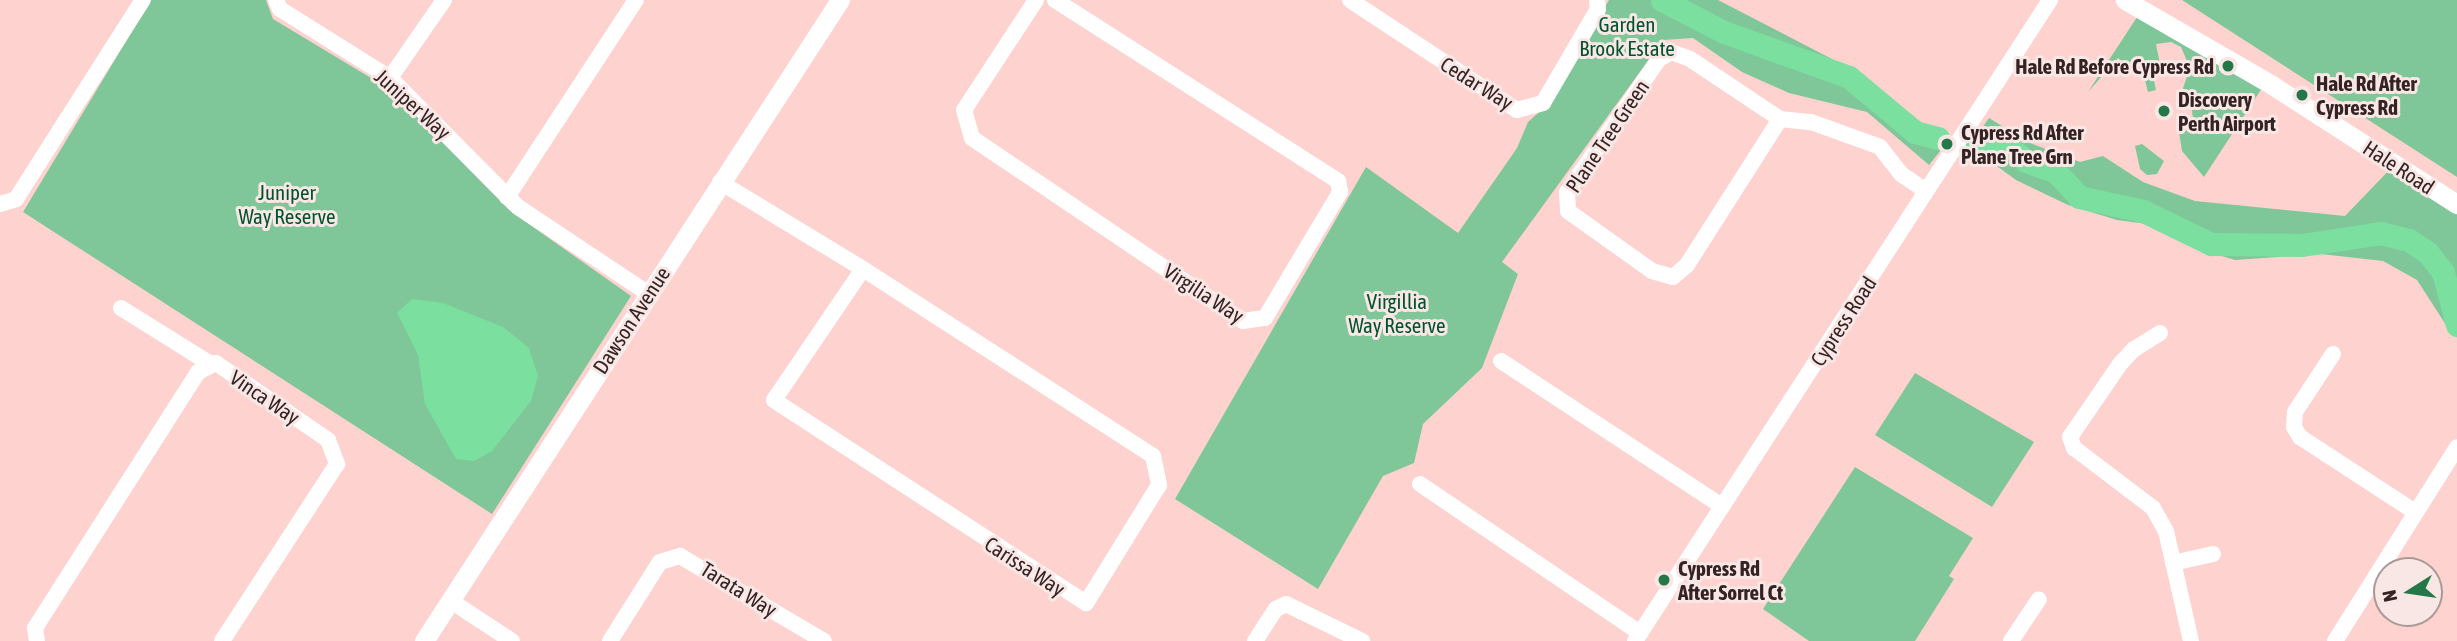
<!DOCTYPE html>
<style>
body{margin:0}
#map{position:relative;width:2457px;height:641px;overflow:hidden;background:#fed2cf;font-family:"Asap Condensed",sans-serif}
div>[style]{position:absolute}
.green>*{inset:0;background:#7fc799}
.water>*{inset:0;background:#7bdfa0}
.river>*{height:23px;margin:-11.5px;padding:0 11.5px;transform-origin:11.5px;border-radius:11.5px;background:#7bdfa0}
.minor>*{height:16px;margin:-8px;padding:0 8px;transform-origin:8px;border-radius:8px;background:#fff}
.major>*{height:19px;margin:-9.5px;padding:0 9.5px;transform-origin:9.5px;border-radius:9.5px;background:#fff}
.dots>*{width:19px;height:19px;translate:-50% -50%;box-sizing:border-box;border:4px solid #f9e7e5;border-radius:50%}
span{translate:-50% -50%;white-space:nowrap;text-align:center;line-height:1.15;-webkit-text-stroke:6px #f9e7e5;paint-order:stroke}
.park-label{font-size:21px;color:#01532d}
.poi-label{font-size:21px;color:#332322;font-weight:700}
.right{translate:-100% -50%;text-align:right}
.left{translate:0 -50%;text-align:left}
.street-label{font-size:21px;color:#332322}
.north{position:absolute;left:2373px;top:557px;width:70px;height:70px;box-sizing:border-box;background:#f9e7e5;border:2px solid #aa9997;border-radius:50%;rotate:258deg;font-size:19px;font-weight:700;line-height:28px;text-align:center;color:#332322}
.north::after{content:'';display:block;margin:auto;width:24px;height:32px;background:#247749;clip-path:polygon(50% 0,100% 100%,50% 72%,0 100%)}
</style>
<div id="map">
<div class="green">
<div style="clip-path:polygon(151px 0,266px 0,273px 19px,391px 90px,509px 210px,631px 296px,492px 514px,23px 212px)"></div>
<div style="clip-path:polygon(1609px 0,1718px 0,1857px 72px,1941px 150px,1929px 165px,1867px 112px,1789px 93px,1742px 72px,1693px 38px,1663px 40px,1502px 262px,1518px 274px,1482px 368px,1423px 424px,1414px 463px,1383px 476px,1318px 589px,1175px 499px,1366px 167px,1458px 233px,1517px 148px,1528px 122px,1545px 107px)"></div>
<div style="clip-path:polygon(2182px 0,2457px 0,2457px 177px)"></div>
<div style="clip-path:polygon(2141px 11px,2266px 82px,2204px 177px,2182px 151px,2179px 132px,2195px 129px,2191px 106px,2184px 106px,2183px 88px,2190px 68px,2181px 47px,2171px 42px,2156px 44px,2161px 69px,2152px 71px,2156px 90px,2148px 92px,2145px 80px,2118px 58px,2088px 92px)"></div>
<div style="clip-path:polygon(1989px 118px,2030px 143px,2080px 162px,2103px 156px,2143px 182px,2195px 201px,2345px 216px,2395px 164px,2457px 204px,2457px 333px,2446px 325px,2417px 280px,2383px 261px,2321px 254px,2235px 260px,2189px 246px,2155px 225px,2117px 220px,2068px 205px,2016px 180px,1969px 146px)"></div>
<div style="clip-path:polygon(2142px 144px,2164px 161px,2157px 174px,2147px 175px,2140px 169px,2135px 146px)"></div>
<div style="clip-path:polygon(1915px 373px,2034px 442px,1992px 507px,1875px 435px)"></div>
<div style="clip-path:polygon(1855px 467px,1973px 538px,1949px 576px,1954px 579px,1915px 641px,1809px 641px,1763px 609px)"></div>
</div>
<div class="water">
<div style="clip-path:polygon(412px 299px,443px 303px,503px 327px,529px 348px,538px 376px,531px 401px,492px 451px,474px 461px,456px 459px,425px 404px,418px 355px,397px 313px)"></div>
</div>
<div class="river">
<div style="left:1662px;top:0;width:70px;rotate:27.3deg"></div>
<div style="left:1724px;top:32px;width:133px;rotate:19.8deg"></div>
<div style="left:1849px;top:77px;width:86px;rotate:39.8deg"></div>
<div style="left:1915px;top:132px;width:24px;rotate:15deg"></div>
<div style="left:1975px;top:139px;width:27px;rotate:6deg"></div>
<div style="left:2002px;top:142px;width:31px;rotate:38deg"></div>
<div style="left:2026px;top:161px;width:32px;rotate:20deg"></div>
<div style="left:2056px;top:172px;width:34px;rotate:47deg"></div>
<div style="left:2079px;top:197px;width:66px;rotate:12.3deg"></div>
<div style="left:2143px;top:211px;width:76px;rotate:25.9deg"></div>
<div style="left:2211px;top:244px;width:91px;rotate:0.6deg"></div>
<div style="left:2302px;top:245px;width:79px;rotate:-8.7deg"></div>
<div style="left:2380px;top:233px;width:30px;rotate:14deg"></div>
<div style="left:2409px;top:240px;width:23px;rotate:34deg"></div>
<div style="left:2428px;top:253px;width:24px;rotate:52deg"></div>
<div style="left:2443px;top:272px;width:55px;rotate:75.2deg"></div>
</div>
<div class="minor">
<div style="left:276px;top:0;width:10px;rotate:66deg"></div>
<div style="left:280px;top:9px;width:130px;rotate:32.1deg"></div>
<div style="left:390px;top:78px;width:182px;rotate:45.2deg"></div>
<div style="left:518px;top:207px;width:157px;rotate:33.6deg"></div>
<div style="left:1036px;top:0;width:131px;rotate:123.2deg"></div>
<div style="left:964px;top:110px;width:29px;rotate:74deg"></div>
<div style="left:972px;top:138px;width:327px;rotate:34deg"></div>
<div style="left:1243px;top:321px;width:22px;rotate:-8deg"></div>
<div style="left:1265px;top:318px;width:147px;rotate:-59.2deg"></div>
<div style="left:1340px;top:192px;width:11px;rotate:-100deg"></div>
<div style="left:1338px;top:181px;width:336px;rotate:-147.4deg"></div>
<div style="left:1350px;top:0;width:200px;rotate:33.4deg"></div>
<div style="left:1517px;top:110px;width:27px;rotate:-15deg"></div>
<div style="left:1543px;top:103px;width:109px;rotate:-59.7deg"></div>
<div style="left:1598px;top:9px;width:9px;rotate:-96deg"></div>
<div style="left:390px;top:78px;width:95px;rotate:-55.3deg"></div>
<div style="left:1780px;top:119px;width:173px;rotate:122.5deg"></div>
<div style="left:1687px;top:265px;width:18px;rotate:139deg"></div>
<div style="left:1673px;top:277px;width:22px;rotate:-164deg"></div>
<div style="left:1652px;top:271px;width:103px;rotate:-144.5deg"></div>
<div style="left:1568px;top:211px;width:19px;rotate:-93deg"></div>
<div style="left:1567px;top:192px;width:162px;rotate:-55.3deg"></div>
<div style="left:1659px;top:59px;width:14px;rotate:-30deg"></div>
<div style="left:1671px;top:52px;width:20px;rotate:20deg"></div>
<div style="left:1690px;top:59px;width:108px;rotate:33.7deg"></div>
<div style="left:1780px;top:119px;width:31px;rotate:6deg"></div>
<div style="left:1811px;top:122px;width:73px;rotate:19.9deg"></div>
<div style="left:1880px;top:147px;width:34px;rotate:52deg"></div>
<div style="left:1901px;top:174px;width:30px;rotate:34deg"></div>
<div style="left:720px;top:182px;width:167px;rotate:31.3deg"></div>
<div style="left:863px;top:269px;width:345px;rotate:32.8deg"></div>
<div style="left:1153px;top:456px;width:30px;rotate:78deg"></div>
<div style="left:1159px;top:485px;width:139px;rotate:121.7deg"></div>
<div style="left:1086px;top:603px;width:372px;rotate:-147deg"></div>
<div style="left:774px;top:400px;width:158px;rotate:-55.8deg"></div>
<div style="left:507px;top:197px;width:235px;rotate:-56.8deg"></div>
<div style="left:0;top:204px;width:17px;rotate:-17deg"></div>
<div style="left:16px;top:199px;width:236px;rotate:-57.5deg"></div>
<div style="left:121px;top:308px;width:104px;rotate:32deg"></div>
<div style="left:2160px;top:333px;width:31px;rotate:148deg"></div>
<div style="left:2134px;top:349px;width:21px;rotate:133deg"></div>
<div style="left:2120px;top:364px;width:88px;rotate:124.4deg"></div>
<div style="left:2070px;top:437px;width:12px;rotate:70deg"></div>
<div style="left:2074px;top:448px;width:99px;rotate:37.2deg"></div>
<div style="left:2153px;top:508px;width:26px;rotate:61deg"></div>
<div style="left:2166px;top:531px;width:113px;rotate:77.2deg"></div>
<div style="left:2333px;top:354px;width:69px;rotate:123.2deg"></div>
<div style="left:2295px;top:412px;width:15px;rotate:94deg"></div>
<div style="left:2294px;top:427px;width:12px;rotate:59deg"></div>
<div style="left:2300px;top:437px;width:137px;rotate:33.1deg"></div>
<div style="left:1501px;top:361px;width:264px;rotate:33.3deg"></div>
<div style="left:1420px;top:484px;width:266px;rotate:34.1deg"></div>
<div style="left:2173px;top:563px;width:41px;rotate:-12.7deg"></div>
<div style="left:451px;top:601px;width:73px;rotate:33.3deg"></div>
<div style="left:37px;top:641px;width:13px;rotate:-99deg"></div>
<div style="left:35px;top:628px;width:303px;rotate:-57.5deg"></div>
<div style="left:198px;top:372px;width:20px;rotate:-27deg"></div>
<div style="left:216px;top:363px;width:136px;rotate:34.5deg"></div>
<div style="left:328px;top:440px;width:26px;rotate:69deg"></div>
<div style="left:337px;top:464px;width:211px;rotate:123deg"></div>
<div style="left:610px;top:641px;width:93px;rotate:-57.7deg"></div>
<div style="left:660px;top:562px;width:21px;rotate:-17deg"></div>
<div style="left:680px;top:556px;width:167px;rotate:30.6deg"></div>
<div style="left:1255px;top:641px;width:38px;rotate:-57deg"></div>
<div style="left:1276px;top:609px;width:11px;rotate:-27deg"></div>
<div style="left:1286px;top:604px;width:85px;rotate:26deg"></div>
<div style="left:1635px;top:641px;width:764px;rotate:-57.08deg"></div>
<div style="left:2011px;top:641px;width:50px;rotate:-56.3deg"></div>
<div style="left:2335px;top:641px;width:229px;rotate:-57.8deg"></div>
</div>
<div class="major">
<div style="left:2125px;top:0;width:170px;rotate:30deg"></div>
<div style="left:2272px;top:85px;width:220px;rotate:32.8deg"></div>
<div style="left:424px;top:641px;width:764px;rotate:-57.02deg"></div>
</div>
<div class="dots">
<div style="left:2228px;top:66px;background:#247749"></div>
<div style="left:2302px;top:95px;background:#247749"></div>
<div style="left:2164px;top:111px;background:#247749"></div>
<div style="left:1947px;top:144px;background:#247749"></div>
<div style="left:1664px;top:580px;background:#247749"></div>
</div>
<div class="park-label">
<span style="left:1627px;top:36px">Garden<br>Brook Estate</span>
<span style="left:287px;top:204px">Juniper<br>Way Reserve</span>
<span style="left:1397px;top:313px">Virgillia<br>Way Reserve</span>
</div>
<div class="poi-label">
<span class="right" style="left:2214px;top:66px">Hale Rd Before Cypress Rd</span>
<span class="left" style="left:2316px;top:95px">Hale Rd After<br>Cypress Rd</span>
<span class="left" style="left:2178px;top:111px">Discovery<br>Perth Airport</span>
<span class="left" style="left:1961px;top:144px">Cypress Rd After<br>Plane Tree Grn</span>
<span class="left" style="left:1678px;top:580px">Cypress Rd<br>After Sorrel Ct</span>
</div>
<div class="street-label">
<span style="left:1477px;top:83px;rotate:32deg">Cedar Way</span>
<span style="left:413px;top:104px;rotate:42deg">Juniper Way</span>
<span style="left:1607px;top:136px;rotate:-56deg">Plane Tree Green</span>
<span style="left:2399px;top:167px;rotate:33deg">Hale Road</span>
<span style="left:1204px;top:293px;rotate:33deg">Virgilia Way</span>
<span style="left:631px;top:320px;rotate:-57deg">Dawson Avenue</span>
<span style="left:1843px;top:321px;rotate:-57deg">Cypress Road</span>
<span style="left:265px;top:397px;rotate:34deg">Vinca Way</span>
<span style="left:1025px;top:566px;rotate:33deg">Carissa Way</span>
<span style="left:739px;top:589px;rotate:32deg">Tarata Way</span>
</div>
<div class="north">N</div>
</div>
